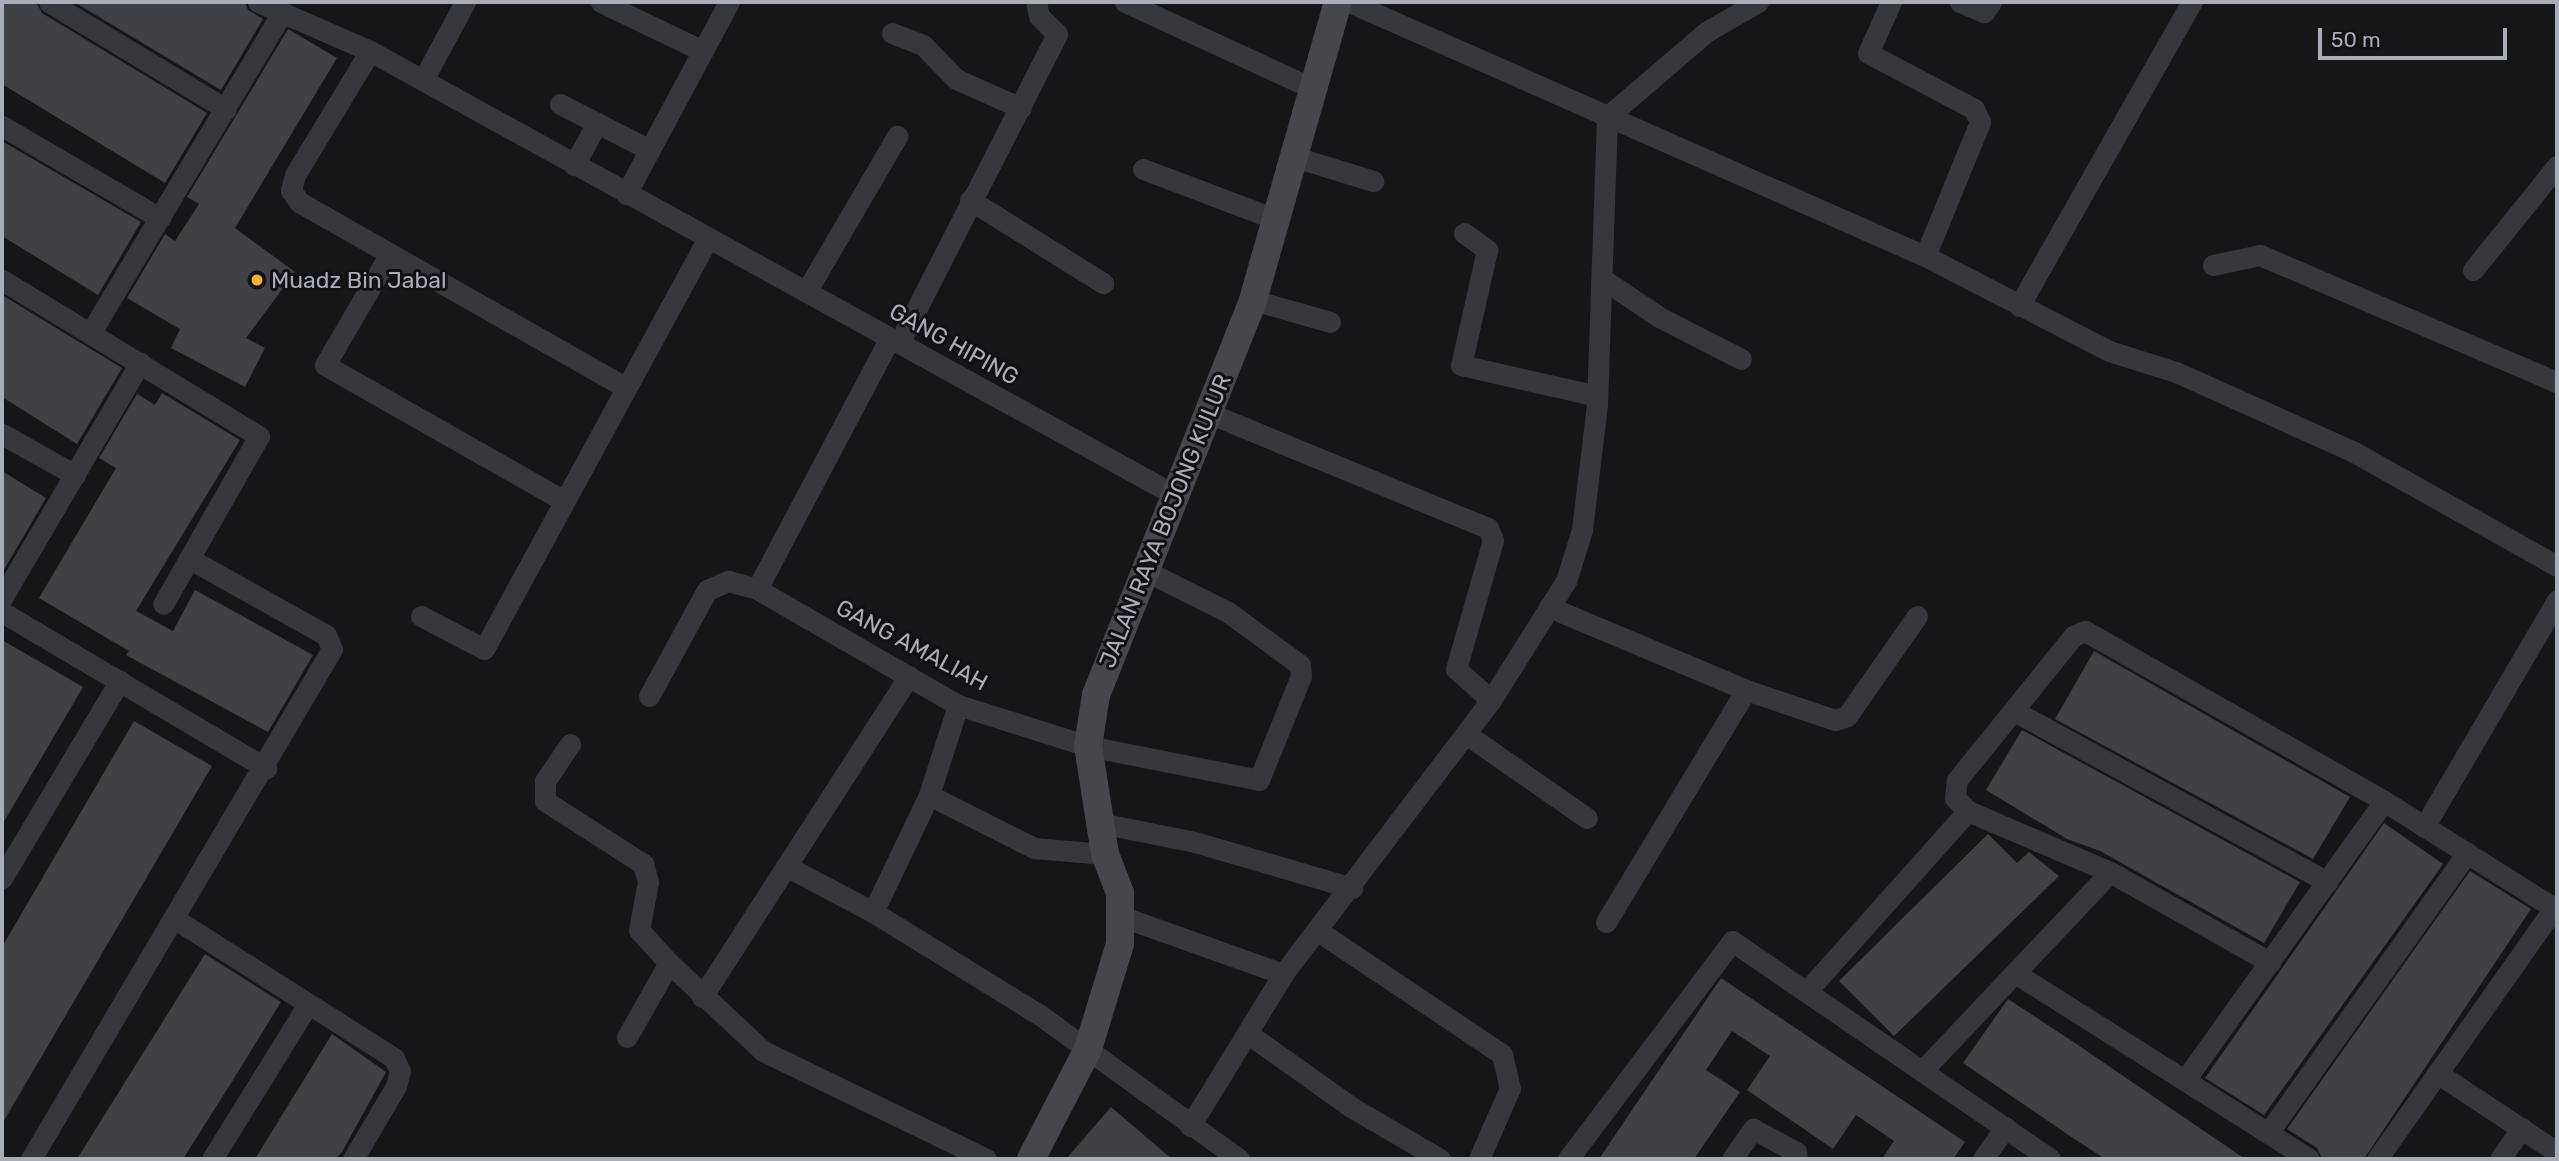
<!DOCTYPE html>
<style>
body{margin:0}
#map{position:relative;width:2559px;height:1161px;overflow:hidden;background:#161618;font-family:Rubik,sans-serif}
div>[style]{position:absolute}
.building>*{inset:0;background:#404145}
.street>*{height:21px;margin:-10.5px;padding:0 10.5px;transform-origin:10.5px;border-radius:10.5px;background:#37383d}
.secondary>*{height:28px;margin:-14px;padding:0 14px;transform-origin:14px;border-radius:14px;background:#45474d}
.dots>*{width:19px;height:19px;translate:-50% -50%;box-sizing:border-box;border:4px solid #111113;border-radius:50%}
span{translate:-50% -50%;white-space:nowrap;text-align:center;line-height:1.15;-webkit-text-stroke:6px #111113;paint-order:stroke}
.poi-label{font-size:23px;color:#a8adb8}
.left{translate:0 -50%;text-align:left}
.street-label{font-size:23px;color:#a8adb8}
.frame{position:absolute;inset:0;border:4px solid #a8adb8;pointer-events:none}
.scale{position:absolute;left:2318px;top:28px;width:189px;height:32px;box-sizing:border-box;border:4px solid #a8adb8;border-top:0;padding-left:9px;font-size:21px;line-height:24px;white-space:nowrap;color:#a8adb8;-webkit-text-stroke:5px #111113;paint-order:stroke}
</style>
<div id="map">
<div class="building">
<div style="clip-path:polygon(2px 2px,36px 2px,42px 13px,207px 113px,165px 183px,2px 84px)"></div>
<div style="clip-path:polygon(74px 2px,245px 2px,248px 10px,263px 19px,221px 90px)"></div>
<div style="clip-path:polygon(288px 29px,337px 58px,235px 228px,295px 272px,246px 338px,265px 348px,245px 387px,171px 348px,180px 329px,127px 298px,165px 234px,175px 241px,199px 204px,187px 197px)"></div>
<div style="clip-path:polygon(2px 141px,141px 222px,98px 295px,2px 236px)"></div>
<div style="clip-path:polygon(2px 295px,122px 368px,77px 444px,2px 397px)"></div>
<div style="clip-path:polygon(162px 393px,240px 440px,136px 611px,173px 631px,195px 590px,313px 655px,268px 732px,126px 655px,129px 651px,39px 598px,116px 468px,99px 458px,137px 394px,155px 405px)"></div>
<div style="clip-path:polygon(2px 471px,46px 498px,2px 573px)"></div>
<div style="clip-path:polygon(2px 640px,83px 687px,2px 825px)"></div>
<div style="clip-path:polygon(2094px 651px,2350px 797px,2313px 859px,2055px 719px)"></div>
<div style="clip-path:polygon(134px 721px,212px 766px,2px 1124px,2px 947px)"></div>
<div style="clip-path:polygon(2022px 730px,2300px 882px,2264px 943px,2100px 851px,2067px 839px,1986px 790px)"></div>
<div style="clip-path:polygon(2384px 823px,2443px 864px,2264px 1115px,2205px 1078px)"></div>
<div style="clip-path:polygon(1988px 834px,2017px 863px,2029px 852px,2059px 876px,1894px 1036px,1839px 981px)"></div>
<div style="clip-path:polygon(2470px 871px,2531px 909px,2364px 1159px,2322px 1159px,2317px 1148px,2287px 1129px)"></div>
<div style="clip-path:polygon(205px 954px,281px 1002px,233px 1080px,183px 1159px,77px 1159px)"></div>
<div style="clip-path:polygon(1721px 978px,1965px 1142px,1953px 1159px,1882px 1159px,1894px 1141px,1856px 1115px,1833px 1149px,1747px 1090px,1770px 1056px,1732px 1031px,1706px 1070px,1740px 1092px,1694px 1159px,1599px 1159px)"></div>
<div style="clip-path:polygon(2008px 999px,2072px 1041px,2245px 1159px,2105px 1159px,2067px 1134px,1963px 1063px)"></div>
<div style="clip-path:polygon(332px 1034px,386px 1072px,342px 1152px,335px 1159px,255px 1159px)"></div>
<div style="clip-path:polygon(1111px 1107px,1172px 1159px,1066px 1159px)"></div>
</div>
<div class="street">
<div style="left:49px;top:2px;width:207px;rotate:31.2deg"></div>
<div style="left:258px;top:2px;width:122px;rotate:23.6deg"></div>
<div style="left:370px;top:51px;width:919px;rotate:28.88deg"></div>
<div style="left:601px;top:2px;width:113px;rotate:25.7deg"></div>
<div style="left:1125px;top:2px;width:208px;rotate:24.7deg"></div>
<div style="left:1349px;top:2px;width:630px;rotate:23.8deg"></div>
<div style="left:1925px;top:256px;width:207px;rotate:27.3deg"></div>
<div style="left:2109px;top:351px;width:70px;rotate:17.4deg"></div>
<div style="left:2176px;top:372px;width:195px;rotate:24.2deg"></div>
<div style="left:2354px;top:452px;width:233px;rotate:29.3deg"></div>
<div style="left:1891px;top:2px;width:56px;rotate:114.3deg"></div>
<div style="left:1868px;top:53px;width:120px;rotate:27.8deg"></div>
<div style="left:1974px;top:109px;width:14px;rotate:65deg"></div>
<div style="left:1980px;top:122px;width:145px;rotate:112.3deg"></div>
<div style="left:1960px;top:2px;width:26px;rotate:23deg"></div>
<div style="left:1984px;top:12px;width:12px;rotate:-55deg"></div>
<div style="left:892px;top:33px;width:33px;rotate:21deg"></div>
<div style="left:923px;top:45px;width:47px;rotate:45.9deg"></div>
<div style="left:956px;top:79px;width:71px;rotate:24deg"></div>
<div style="left:370px;top:51px;width:145px;rotate:121.2deg"></div>
<div style="left:295px;top:175px;width:16px;rotate:105deg"></div>
<div style="left:291px;top:190px;width:14px;rotate:56deg"></div>
<div style="left:299px;top:202px;width:373px;rotate:29.6deg"></div>
<div style="left:423px;top:80px;width:89px;rotate:-61.7deg"></div>
<div style="left:560px;top:104px;width:101px;rotate:27.1deg"></div>
<div style="left:2px;top:126px;width:183px;rotate:30.2deg"></div>
<div style="left:1295px;top:157px;width:82px;rotate:17.1deg"></div>
<div style="left:574px;top:165px;width:48px;rotate:-61.3deg"></div>
<div style="left:1143px;top:169px;width:139px;rotate:20.7deg"></div>
<div style="left:626px;top:194px;width:218px;rotate:-61.8deg"></div>
<div style="left:970px;top:200px;width:157px;rotate:32deg"></div>
<div style="left:1464px;top:233px;width:29px;rotate:36deg"></div>
<div style="left:1487px;top:250px;width:118px;rotate:102.7deg"></div>
<div style="left:1461px;top:365px;width:139px;rotate:12.8deg"></div>
<div style="left:388px;top:257px;width:125px;rotate:120.3deg"></div>
<div style="left:325px;top:365px;width:271px;rotate:29.6deg"></div>
<div style="left:2213px;top:265px;width:48px;rotate:-12deg"></div>
<div style="left:2260px;top:255px;width:323px;rotate:23.2deg"></div>
<div style="left:2473px;top:270px;width:134px;rotate:-51.1deg"></div>
<div style="left:2px;top:280px;width:301px;rotate:31.3deg"></div>
<div style="left:259px;top:436px;width:193px;rotate:119.7deg"></div>
<div style="left:1604px;top:280px;width:66px;rotate:33.9deg"></div>
<div style="left:1659px;top:317px;width:92px;rotate:27.1deg"></div>
<div style="left:806px;top:292px;width:181px;rotate:-59.7deg"></div>
<div style="left:1253px;top:300px;width:80px;rotate:15.9deg"></div>
<div style="left:2019px;top:306px;width:350px;rotate:-60.4deg"></div>
<div style="left:91px;top:332px;width:370px;rotate:-59.1deg"></div>
<div style="left:899px;top:343px;width:347px;rotate:-62.9deg"></div>
<div style="left:1057px;top:34px;width:25px;rotate:-135deg"></div>
<div style="left:1039px;top:16px;width:14px;rotate:-102deg"></div>
<div style="left:1211px;top:414px;width:300px;rotate:22.4deg"></div>
<div style="left:1488px;top:528px;width:13px;rotate:67deg"></div>
<div style="left:1493px;top:540px;width:134px;rotate:106deg"></div>
<div style="left:1456px;top:669px;width:47px;rotate:41.5deg"></div>
<div style="left:2px;top:434px;width:84px;rotate:29.3deg"></div>
<div style="left:757px;top:589px;width:284px;rotate:-62.1deg"></div>
<div style="left:2px;top:598px;width:273px;rotate:-59.6deg"></div>
<div style="left:1549px;top:607px;width:214px;rotate:22.8deg"></div>
<div style="left:1746px;top:690px;width:94px;rotate:18.6deg"></div>
<div style="left:1835px;top:720px;width:13px;rotate:-18deg"></div>
<div style="left:1847px;top:716px;width:122px;rotate:-55deg"></div>
<div style="left:2px;top:612px;width:307px;rotate:30.6deg"></div>
<div style="left:421px;top:616px;width:71px;rotate:27.6deg"></div>
<div style="left:484px;top:649px;width:468px;rotate:-61.4deg"></div>
<div style="left:649px;top:696px;width:121px;rotate:-61.3deg"></div>
<div style="left:707px;top:590px;width:23px;rotate:-23deg"></div>
<div style="left:728px;top:581px;width:30px;rotate:15deg"></div>
<div style="left:757px;top:589px;width:232px;rotate:30deg"></div>
<div style="left:958px;top:705px;width:136px;rotate:17.5deg"></div>
<div style="left:1088px;top:746px;width:174px;rotate:11.2deg"></div>
<div style="left:1259px;top:780px;width:112px;rotate:-68deg"></div>
<div style="left:1301px;top:676px;width:11px;rotate:-95deg"></div>
<div style="left:1300px;top:665px;width:89px;rotate:-143.6deg"></div>
<div style="left:1228px;top:612px;width:96px;rotate:-153.4deg"></div>
<div style="left:958px;top:705px;width:95px;rotate:107.9deg"></div>
<div style="left:929px;top:795px;width:118px;rotate:26.8deg"></div>
<div style="left:1034px;top:848px;width:71px;rotate:4.8deg"></div>
<div style="left:2014px;top:711px;width:357px;rotate:28.6deg"></div>
<div style="left:1466px;top:734px;width:147px;rotate:34.8deg"></div>
<div style="left:570px;top:744px;width:45px;rotate:124deg"></div>
<div style="left:545px;top:781px;width:20px;rotate:90deg"></div>
<div style="left:545px;top:801px;width:117px;rotate:32.7deg"></div>
<div style="left:643px;top:864px;width:19px;rotate:74deg"></div>
<div style="left:648px;top:882px;width:49px;rotate:100.6deg"></div>
<div style="left:639px;top:930px;width:45px;rotate:47.7deg"></div>
<div style="left:669px;top:963px;width:85px;rotate:119.6deg"></div>
<div style="left:1968px;top:811px;width:18px;rotate:-135deg"></div>
<div style="left:1955px;top:798px;width:18px;rotate:-84deg"></div>
<div style="left:1957px;top:780px;width:185px;rotate:-51.1deg"></div>
<div style="left:2073px;top:636px;width:13px;rotate:-23deg"></div>
<div style="left:2085px;top:631px;width:344px;rotate:29.6deg"></div>
<div style="left:2384px;top:801px;width:204px;rotate:32.2deg"></div>
<div style="left:1100px;top:823px;width:97px;rotate:11.3deg"></div>
<div style="left:1195px;top:842px;width:164px;rotate:16.3deg"></div>
<div style="left:2424px;top:827px;width:263px;rotate:-59.6deg"></div>
<div style="left:786px;top:866px;width:98px;rotate:27.9deg"></div>
<div style="left:873px;top:912px;width:196px;rotate:31.7deg"></div>
<div style="left:1040px;top:1015px;width:246px;rotate:35.9deg"></div>
<div style="left:2px;top:878px;width:230px;rotate:-59.2deg"></div>
<div style="left:873px;top:912px;width:130px;rotate:-64.4deg"></div>
<div style="left:1123px;top:917px;width:170px;rotate:19.6deg"></div>
<div style="left:175px;top:919px;width:259px;rotate:32.4deg"></div>
<div style="left:394px;top:1058px;width:14px;rotate:65deg"></div>
<div style="left:400px;top:1071px;width:16px;rotate:105deg"></div>
<div style="left:396px;top:1086px;width:85px;rotate:120.5deg"></div>
<div style="left:1606px;top:922px;width:271px;rotate:-58.9deg"></div>
<div style="left:1318px;top:931px;width:221px;rotate:33.8deg"></div>
<div style="left:1502px;top:1054px;width:35px;rotate:77deg"></div>
<div style="left:1510px;top:1088px;width:77px;rotate:113.6deg"></div>
<div style="left:669px;top:963px;width:129px;rotate:43.1deg"></div>
<div style="left:763px;top:1051px;width:248px;rotate:25.8deg"></div>
<div style="left:2015px;top:973px;width:348px;rotate:32.3deg"></div>
<div style="left:1806px;top:992px;width:243px;rotate:-48.2deg"></div>
<div style="left:1968px;top:811px;width:155px;rotate:23.2deg"></div>
<div style="left:2110px;top:872px;width:184px;rotate:29.4deg"></div>
<div style="left:702px;top:997px;width:382px;rotate:-57.2deg"></div>
<div style="left:1247px;top:1033px;width:128px;rotate:35.4deg"></div>
<div style="left:1351px;top:1107px;width:103px;rotate:30.3deg"></div>
<div style="left:1922px;top:1071px;width:274px;rotate:-46.6deg"></div>
<div style="left:2437px;top:1073px;width:144px;rotate:33.4deg"></div>
<div style="left:2185px;top:1080px;width:343px;rotate:-54.5deg"></div>
<div style="left:1190px;top:1126px;width:178px;rotate:-58.5deg"></div>
<div style="left:1283px;top:974px;width:344px;rotate:-52.8deg"></div>
<div style="left:1491px;top:700px;width:141px;rotate:-57.8deg"></div>
<div style="left:1566px;top:581px;width:53px;rotate:-72.6deg"></div>
<div style="left:1582px;top:530px;width:127px;rotate:-83.2deg"></div>
<div style="left:1597px;top:404px;width:287px;rotate:-88deg"></div>
<div style="left:1607px;top:117px;width:130px;rotate:-40.6deg"></div>
<div style="left:1706px;top:32px;width:60px;rotate:-30deg"></div>
<div style="left:2268px;top:1133px;width:344px;rotate:-54.6deg"></div>
<div style="left:31px;top:1159px;width:592px;rotate:-59.45deg"></div>
<div style="left:332px;top:649px;width:15px;rotate:-113deg"></div>
<div style="left:326px;top:635px;width:156px;rotate:-150.8deg"></div>
<div style="left:212px;top:1159px;width:182px;rotate:-58.2deg"></div>
<div style="left:1568px;top:1159px;width:273px;rotate:-53deg"></div>
<div style="left:1732px;top:941px;width:386px;rotate:34.4deg"></div>
<div style="left:1732px;top:1159px;width:37px;rotate:-55deg"></div>
<div style="left:1753px;top:1129px;width:49px;rotate:28.1deg"></div>
<div style="left:1796px;top:1152px;width:7px;rotate:82deg"></div>
<div style="left:1983px;top:1159px;width:39px;rotate:-55deg"></div>
<div style="left:2377px;top:1159px;width:307px;rotate:-54.8deg"></div>
<div style="left:2500px;top:1159px;width:38px;rotate:-55deg"></div>
</div>
<div class="secondary">
<div style="left:1031px;top:1159px;width:124px;rotate:-62.6deg"></div>
<div style="left:1088px;top:1049px;width:110px;rotate:-73.1deg"></div>
<div style="left:1120px;top:944px;width:51px;rotate:-90deg"></div>
<div style="left:1120px;top:893px;width:42px;rotate:-111deg"></div>
<div style="left:1105px;top:854px;width:109px;rotate:-98.9deg"></div>
<div style="left:1088px;top:746px;width:52px;rotate:-81.1deg"></div>
<div style="left:1096px;top:695px;width:425px;rotate:-68.3deg"></div>
<div style="left:1253px;top:300px;width:310px;rotate:-74.1deg"></div>
</div>
<div class="dots">
<div style="left:257px;top:280px;background:#f2b134"></div>
</div>
<div class="poi-label">
<span class="left" style="left:271px;top:280px">Muadz Bin Jabal</span>
</div>
<div class="street-label">
<span style="left:954px;top:344px;rotate:29deg">GANG HIPING</span>
<span style="left:1165px;top:521px;rotate:-68deg">JALAN RAYA BOJONG KULUR</span>
<span style="left:912px;top:645px;rotate:28deg">GANG AMALIAH</span>
</div>
<div class="frame"></div>
<div class="scale">50 m</div>
</div>
